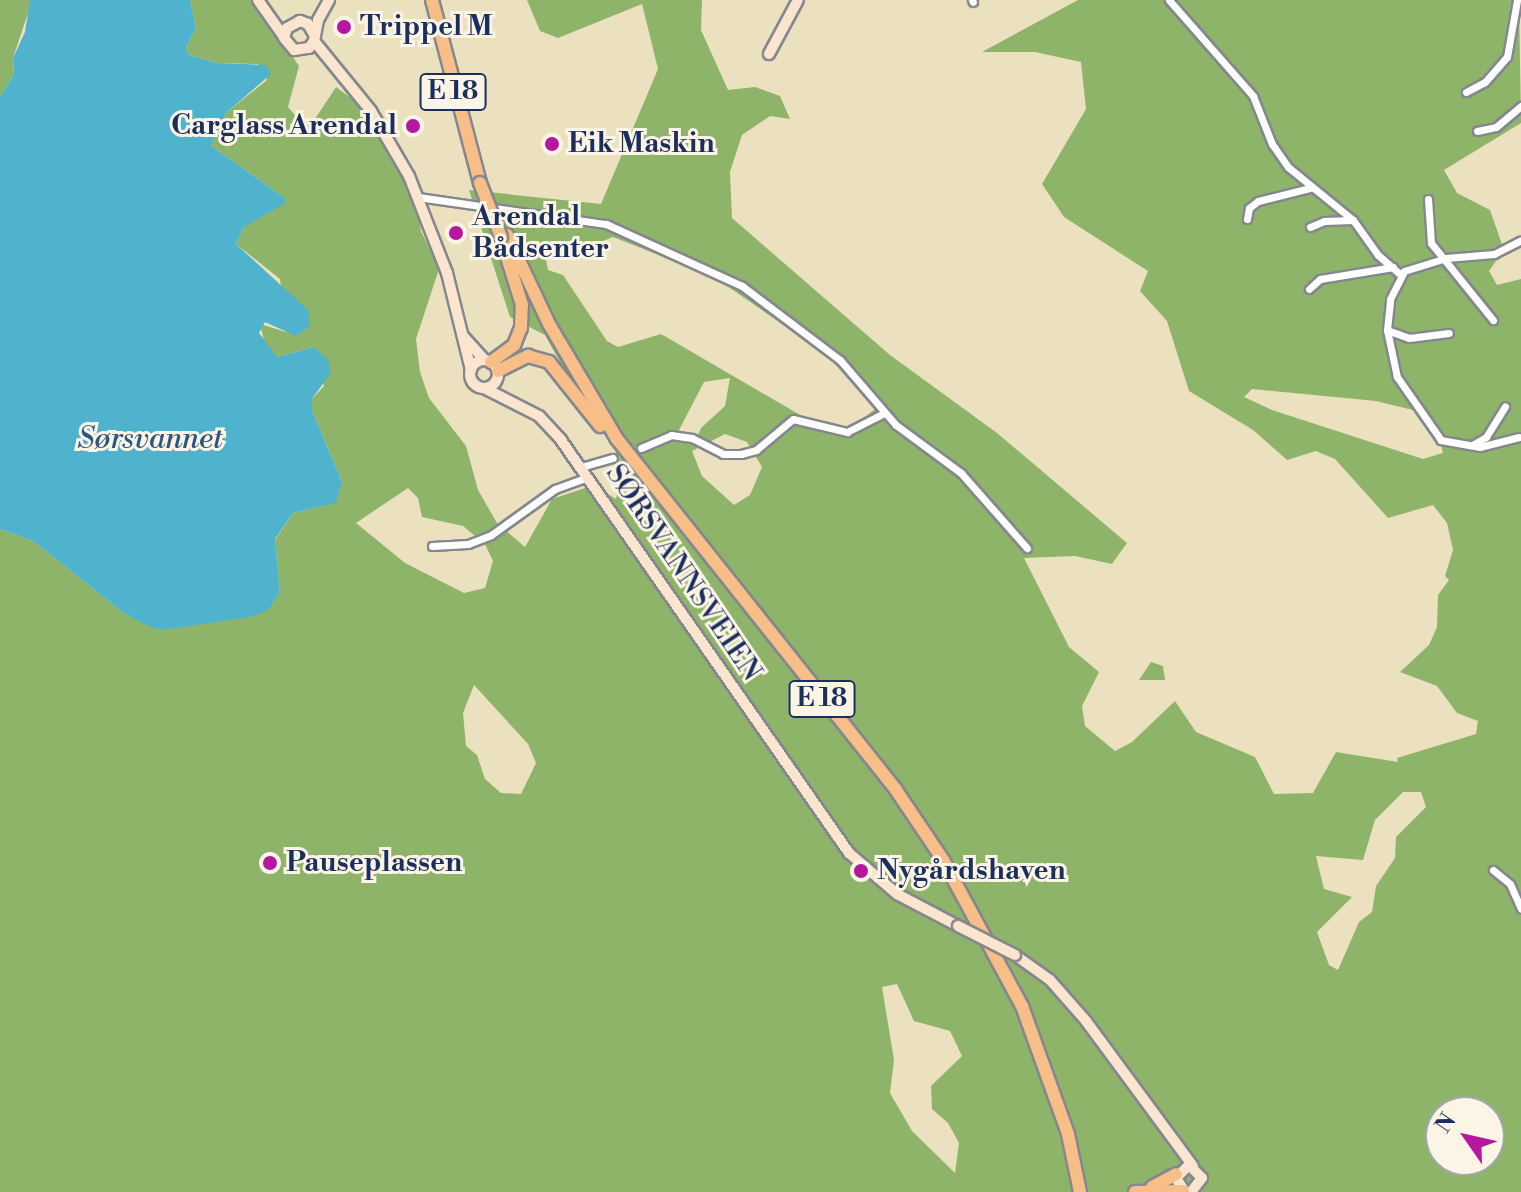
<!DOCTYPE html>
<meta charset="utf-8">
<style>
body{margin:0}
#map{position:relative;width:1521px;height:1192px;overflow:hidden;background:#ece1be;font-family:"Libre Bodoni",serif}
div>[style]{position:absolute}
.forest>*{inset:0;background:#8eb46a}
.water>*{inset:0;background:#4fb3ce}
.street-tunnel>*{height:7px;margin-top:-3.5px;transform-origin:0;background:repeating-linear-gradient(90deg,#c2bdab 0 7px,transparent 0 10.5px)}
.roads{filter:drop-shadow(2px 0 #84888e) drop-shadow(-2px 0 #84888e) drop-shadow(0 2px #84888e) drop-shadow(0 -2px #84888e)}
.street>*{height:7px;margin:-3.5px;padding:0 3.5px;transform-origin:3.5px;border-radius:3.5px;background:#fff}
.secondary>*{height:10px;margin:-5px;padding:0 5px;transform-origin:5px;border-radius:5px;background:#fce5cf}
.secondary>.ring{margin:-5px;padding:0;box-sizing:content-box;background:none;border:10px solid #fce5cf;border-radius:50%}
.highway>*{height:12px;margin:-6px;padding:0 6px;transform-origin:6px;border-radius:6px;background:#f7be88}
.bridges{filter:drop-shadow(2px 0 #84888e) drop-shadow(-2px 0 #84888e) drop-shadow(0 2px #84888e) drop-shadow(0 -2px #84888e)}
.secondary-bridge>*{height:10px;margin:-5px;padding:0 5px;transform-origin:5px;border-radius:5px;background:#fce5cf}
.highway-bridge>*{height:12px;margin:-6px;padding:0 6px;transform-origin:6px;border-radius:6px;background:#f7be88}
.dots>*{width:22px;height:22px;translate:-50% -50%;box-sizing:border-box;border:4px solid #fcf5e5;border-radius:50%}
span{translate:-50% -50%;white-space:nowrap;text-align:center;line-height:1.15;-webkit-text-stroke:6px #fcf5e5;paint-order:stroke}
.shield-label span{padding:2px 6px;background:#fcf5e5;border:2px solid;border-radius:6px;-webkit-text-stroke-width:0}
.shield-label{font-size:26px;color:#1b2f5e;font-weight:700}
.poi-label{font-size:28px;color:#1b2f5e;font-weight:700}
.left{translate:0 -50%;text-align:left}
.right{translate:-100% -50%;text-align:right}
.street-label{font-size:28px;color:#1b2f5e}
.water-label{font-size:30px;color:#2b5780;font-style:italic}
.north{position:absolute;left:1425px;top:1096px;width:80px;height:80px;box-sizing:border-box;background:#fcf5e5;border:2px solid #a2a6af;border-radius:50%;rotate:304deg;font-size:22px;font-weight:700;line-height:32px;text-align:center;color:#1b2f5e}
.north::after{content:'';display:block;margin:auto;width:28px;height:36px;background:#b5179e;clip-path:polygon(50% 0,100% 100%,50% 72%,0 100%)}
</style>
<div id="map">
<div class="forest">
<div style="clip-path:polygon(0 0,30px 0,30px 7px,13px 58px,14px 74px,0 97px)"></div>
<div style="clip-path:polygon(evenodd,190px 0,255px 0,299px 66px,288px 107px,300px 121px,313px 122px,336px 87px,366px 109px,414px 182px,421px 231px,439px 269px,416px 339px,420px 372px,429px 398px,466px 446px,478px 490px,497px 523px,525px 547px,552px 499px,594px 485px,616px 499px,623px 471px,611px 439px,585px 407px,545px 335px,510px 317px,469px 190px,601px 204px,658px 69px,642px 4px,558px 38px,540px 31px,527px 0,702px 0,701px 30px,728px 90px,755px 87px,780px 96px,790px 119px,770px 116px,742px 135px,730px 172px,732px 218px,890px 355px,997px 433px,1127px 543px,1112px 564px,1075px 556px,1024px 558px,1069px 647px,1099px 672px,1082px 706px,1085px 726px,1115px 751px,1132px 742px,1175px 701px,1196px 732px,1255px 757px,1274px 794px,1313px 793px,1336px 752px,1398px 762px,1397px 758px,1476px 734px,1478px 721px,1457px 713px,1437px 686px,1400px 672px,1429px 645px,1437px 627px,1438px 595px,1449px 580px,1445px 576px,1453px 550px,1447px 523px,1433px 505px,1388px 518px,1335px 459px,1316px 451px,1287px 460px,1253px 430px,1189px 391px,1167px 321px,1140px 291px,1148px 271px,1064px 217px,1042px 184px,1086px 109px,1081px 62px,1035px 52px,982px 52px,1078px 0,1519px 0,1521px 123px,1444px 170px,1457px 193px,1490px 210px,1504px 250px,1489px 271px,1497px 285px,1521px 279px,1521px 1192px,0 1192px,0 529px,33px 541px,125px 614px,162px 630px,280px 592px,275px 540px,293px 513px,323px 506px,342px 482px,312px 410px,312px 399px,324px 386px,314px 347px,277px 357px,265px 345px,260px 324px,286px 332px,280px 279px,236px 244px,243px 228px,285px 198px,211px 146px,226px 113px,267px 80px,258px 64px,216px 63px,189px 55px,186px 48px,196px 27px,190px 0,613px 237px,714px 277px,827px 355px,875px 409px,850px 429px,814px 423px,661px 334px,618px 347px,607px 341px,563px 275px,548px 270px,545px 254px,565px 256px,613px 237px,190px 0,730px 378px,725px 406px,701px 428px,695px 442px,679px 430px,704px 382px,730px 378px,190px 0,1252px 389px,1376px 401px,1417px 411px,1435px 423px,1443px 453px,1423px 459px,1272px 410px,1244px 397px,1252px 389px,190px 0,725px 434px,747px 442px,762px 467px,750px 495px,734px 505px,702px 476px,692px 451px,725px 434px,190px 0,408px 488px,418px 498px,422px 517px,463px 526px,485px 544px,493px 561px,485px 588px,464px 593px,405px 563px,356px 523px,408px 488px,190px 0,474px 685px,528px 744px,536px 763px,521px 794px,501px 793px,485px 779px,477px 755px,466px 746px,463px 713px,474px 685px,190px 0,1403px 792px,1421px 792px,1426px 807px,1396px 837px,1395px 858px,1376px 886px,1372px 912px,1359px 922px,1338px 970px,1329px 965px,1317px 932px,1352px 897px,1324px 889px,1316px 856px,1363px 860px,1375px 820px,1403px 792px,190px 0,897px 984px,914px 1021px,950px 1031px,962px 1056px,931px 1086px,932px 1109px,948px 1123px,959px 1143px,955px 1173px,912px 1131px,890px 1093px,894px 1060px,882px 987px,897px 984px,190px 0,1441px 1112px,1489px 1112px,1489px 1160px,1441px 1160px,1441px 1112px)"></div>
<div style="clip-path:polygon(1151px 662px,1163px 666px,1165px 680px,1139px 680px)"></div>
</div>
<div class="water">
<div style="clip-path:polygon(30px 0,190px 0,196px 27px,186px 48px,189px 55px,216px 63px,266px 65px,271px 74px,226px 113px,211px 146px,285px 198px,285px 203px,243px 228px,236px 244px,308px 310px,310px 326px,296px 336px,265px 322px,259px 333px,277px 357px,314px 347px,329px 361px,330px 374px,312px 399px,312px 410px,342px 482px,336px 503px,293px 513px,275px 539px,280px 592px,268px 610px,255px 616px,162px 630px,148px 626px,125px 614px,33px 541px,0 529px,0 97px,14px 74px,13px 58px,25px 32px)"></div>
</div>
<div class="street-tunnel">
<div style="left:613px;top:458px;width:30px;rotate:-20deg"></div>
</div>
<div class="roads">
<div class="street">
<div style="left:972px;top:0;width:2px;rotate:63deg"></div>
<div style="left:1169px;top:0;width:128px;rotate:48.8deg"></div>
<div style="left:1253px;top:96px;width:52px;rotate:68.4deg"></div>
<div style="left:1272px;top:144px;width:28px;rotate:55deg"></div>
<div style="left:1288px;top:167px;width:84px;rotate:39.2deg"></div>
<div style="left:1353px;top:220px;width:43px;rotate:54.5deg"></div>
<div style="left:1378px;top:255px;width:29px;rotate:41deg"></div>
<div style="left:1466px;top:92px;width:21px;rotate:-28deg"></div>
<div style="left:1485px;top:82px;width:33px;rotate:-49deg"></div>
<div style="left:1507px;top:57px;width:58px;rotate:-80deg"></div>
<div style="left:1477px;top:131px;width:19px;rotate:-12deg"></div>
<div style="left:1496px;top:127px;width:33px;rotate:-40deg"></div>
<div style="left:418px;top:197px;width:190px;rotate:8.2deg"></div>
<div style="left:606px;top:224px;width:149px;rotate:24.5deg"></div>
<div style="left:742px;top:286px;width:123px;rotate:37.1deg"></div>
<div style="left:840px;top:360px;width:86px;rotate:49.3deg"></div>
<div style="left:896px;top:425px;width:81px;rotate:36.4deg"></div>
<div style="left:961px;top:473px;width:100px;rotate:48.7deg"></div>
<div style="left:1428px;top:199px;width:44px;rotate:86.1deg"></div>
<div style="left:1431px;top:243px;width:99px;rotate:51.2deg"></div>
<div style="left:1247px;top:219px;width:11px;rotate:-80deg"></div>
<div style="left:1249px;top:208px;width:11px;rotate:-38deg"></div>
<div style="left:1258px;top:201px;width:54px;rotate:-14deg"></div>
<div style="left:1310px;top:227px;width:15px;rotate:-23deg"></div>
<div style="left:1324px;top:221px;width:29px;rotate:-2deg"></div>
<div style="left:1309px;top:289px;width:15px;rotate:-42deg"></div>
<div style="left:1320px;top:279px;width:74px;rotate:-9.3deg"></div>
<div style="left:1387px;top:330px;width:23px;rotate:20deg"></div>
<div style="left:1409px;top:338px;width:40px;rotate:-7.1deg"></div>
<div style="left:1519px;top:437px;width:40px;rotate:165.6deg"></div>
<div style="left:1480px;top:447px;width:40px;rotate:-170deg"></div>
<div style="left:1441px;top:440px;width:77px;rotate:-124.9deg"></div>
<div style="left:1397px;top:377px;width:48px;rotate:-102deg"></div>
<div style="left:1387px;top:330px;width:31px;rotate:-84deg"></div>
<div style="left:1390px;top:299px;width:31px;rotate:-63deg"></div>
<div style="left:1404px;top:271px;width:44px;rotate:-17.2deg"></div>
<div style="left:1446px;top:258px;width:48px;rotate:-4.8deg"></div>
<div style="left:1494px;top:254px;width:30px;rotate:-27deg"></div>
<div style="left:1474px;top:444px;width:14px;rotate:-30deg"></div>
<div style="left:1486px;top:437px;width:36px;rotate:-58deg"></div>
<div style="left:641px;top:448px;width:33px;rotate:-23deg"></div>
<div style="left:671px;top:435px;width:21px;rotate:8deg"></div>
<div style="left:692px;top:438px;width:35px;rotate:27deg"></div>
<div style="left:723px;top:454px;width:18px"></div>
<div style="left:741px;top:454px;width:16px;rotate:-15deg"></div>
<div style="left:756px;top:450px;width:48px;rotate:-40deg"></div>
<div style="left:793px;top:419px;width:56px;rotate:13.5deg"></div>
<div style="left:847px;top:432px;width:42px;rotate:-27.2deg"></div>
<div style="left:581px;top:467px;width:33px;rotate:-16deg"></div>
<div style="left:432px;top:546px;width:36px;rotate:-3deg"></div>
<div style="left:468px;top:544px;width:25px;rotate:-21deg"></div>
<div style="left:491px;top:535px;width:79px;rotate:-35.7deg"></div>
<div style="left:555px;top:489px;width:35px;rotate:-20deg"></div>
<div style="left:1493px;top:870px;width:22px;rotate:39deg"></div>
<div style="left:1510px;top:884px;width:27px;rotate:66deg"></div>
</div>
<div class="secondary">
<div style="left:258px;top:0;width:45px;rotate:54.9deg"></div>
<div style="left:315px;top:36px;width:14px;rotate:-120deg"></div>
<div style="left:308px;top:24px;width:9px;rotate:-159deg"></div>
<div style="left:300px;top:21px;width:15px;rotate:152deg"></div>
<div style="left:287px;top:28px;width:10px;rotate:107deg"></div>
<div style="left:284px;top:38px;width:16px;rotate:50deg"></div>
<div style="left:294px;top:50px;width:15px;rotate:-8deg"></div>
<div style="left:309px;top:48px;width:9px;rotate:-54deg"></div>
<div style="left:314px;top:41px;width:21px;rotate:-79deg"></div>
<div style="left:318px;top:20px;width:23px;rotate:-61deg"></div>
<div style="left:314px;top:41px;width:90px;rotate:50.8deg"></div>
<div style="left:371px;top:111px;width:75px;rotate:59.7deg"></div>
<div style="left:409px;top:176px;width:104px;rotate:68.6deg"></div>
<div style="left:447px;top:273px;width:100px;rotate:76.1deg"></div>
<div style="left:769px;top:54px;width:61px;rotate:-61.8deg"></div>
<div style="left:464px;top:337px;width:31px;rotate:48deg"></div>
<div class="ring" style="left:470px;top:360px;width:18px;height:18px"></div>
<div style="left:484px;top:388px;width:62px;rotate:27deg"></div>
<div style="left:539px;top:416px;width:33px;rotate:47deg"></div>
<div style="left:561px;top:440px;width:504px;rotate:55.11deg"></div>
<div style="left:849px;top:853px;width:63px;rotate:40.5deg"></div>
<div style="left:897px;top:894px;width:69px;rotate:27.7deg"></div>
<div style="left:1015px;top:955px;width:43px;rotate:35.5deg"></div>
<div style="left:1050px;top:980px;width:55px;rotate:48.7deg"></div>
<div style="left:1086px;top:1021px;width:180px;rotate:53.6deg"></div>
<div style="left:1185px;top:1192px;width:17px;rotate:-123deg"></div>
<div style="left:1176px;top:1178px;width:18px;rotate:-45deg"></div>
<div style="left:1189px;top:1165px;width:18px;rotate:45deg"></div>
<div style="left:1202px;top:1178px;width:18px;rotate:128deg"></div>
</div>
<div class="highway">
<div style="left:432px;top:0;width:189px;rotate:75.3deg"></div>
<div style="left:507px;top:235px;width:98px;rotate:64.7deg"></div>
<div style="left:549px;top:324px;width:134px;rotate:59.4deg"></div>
<div style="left:617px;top:439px;width:448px;rotate:51.5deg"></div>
<div style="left:896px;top:790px;width:84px;rotate:56.1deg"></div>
<div style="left:943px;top:860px;width:166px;rotate:61.6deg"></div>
<div style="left:1022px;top:1006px;width:136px;rotate:70.2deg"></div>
<div style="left:1068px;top:1134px;width:59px;rotate:78.3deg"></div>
<div style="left:491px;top:362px;width:29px;rotate:-36deg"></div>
<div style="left:514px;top:345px;width:18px;rotate:-68deg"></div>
<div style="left:521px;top:328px;width:23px;rotate:-88deg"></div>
<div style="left:522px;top:305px;width:67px;rotate:-107.4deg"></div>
<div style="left:498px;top:371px;width:34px;rotate:-27deg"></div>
<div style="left:528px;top:356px;width:22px;rotate:16deg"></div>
<div style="left:549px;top:362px;width:82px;rotate:51.4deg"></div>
<div style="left:1152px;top:1187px;width:27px;rotate:-28deg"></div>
<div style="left:1135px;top:1192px;width:48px;rotate:-1.2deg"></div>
</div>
</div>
<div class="bridges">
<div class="secondary-bridge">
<div style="left:958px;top:926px;width:64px;rotate:27deg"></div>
</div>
<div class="highway-bridge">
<div style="left:480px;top:183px;width:58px;rotate:68.7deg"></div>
</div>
</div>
<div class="dots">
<div style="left:344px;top:27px;background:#b5179e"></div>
<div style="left:413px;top:126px;background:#b5179e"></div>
<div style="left:552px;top:144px;background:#b5179e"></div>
<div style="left:456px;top:233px;background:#b5179e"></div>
<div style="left:270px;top:863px;background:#b5179e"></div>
<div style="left:861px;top:871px;background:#b5179e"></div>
</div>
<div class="shield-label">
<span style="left:453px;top:92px">E 18</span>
<span style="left:822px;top:699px">E 18</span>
</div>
<div class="poi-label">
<span class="left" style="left:360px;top:27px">Trippel M</span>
<span class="right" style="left:397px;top:126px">Carglass Arendal</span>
<span class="left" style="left:568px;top:144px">Eik Maskin</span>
<span class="left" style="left:472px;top:233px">Arendal<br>Bådsenter</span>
<span class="left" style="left:286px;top:863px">Pauseplassen</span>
<span class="left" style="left:877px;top:871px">Nygårdshaven</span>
</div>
<div class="street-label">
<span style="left:683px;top:573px;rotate:56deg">SØRSVANNSVEIEN</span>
</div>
<div class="water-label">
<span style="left:150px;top:439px">Sørsvannet</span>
</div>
<div class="north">N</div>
</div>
